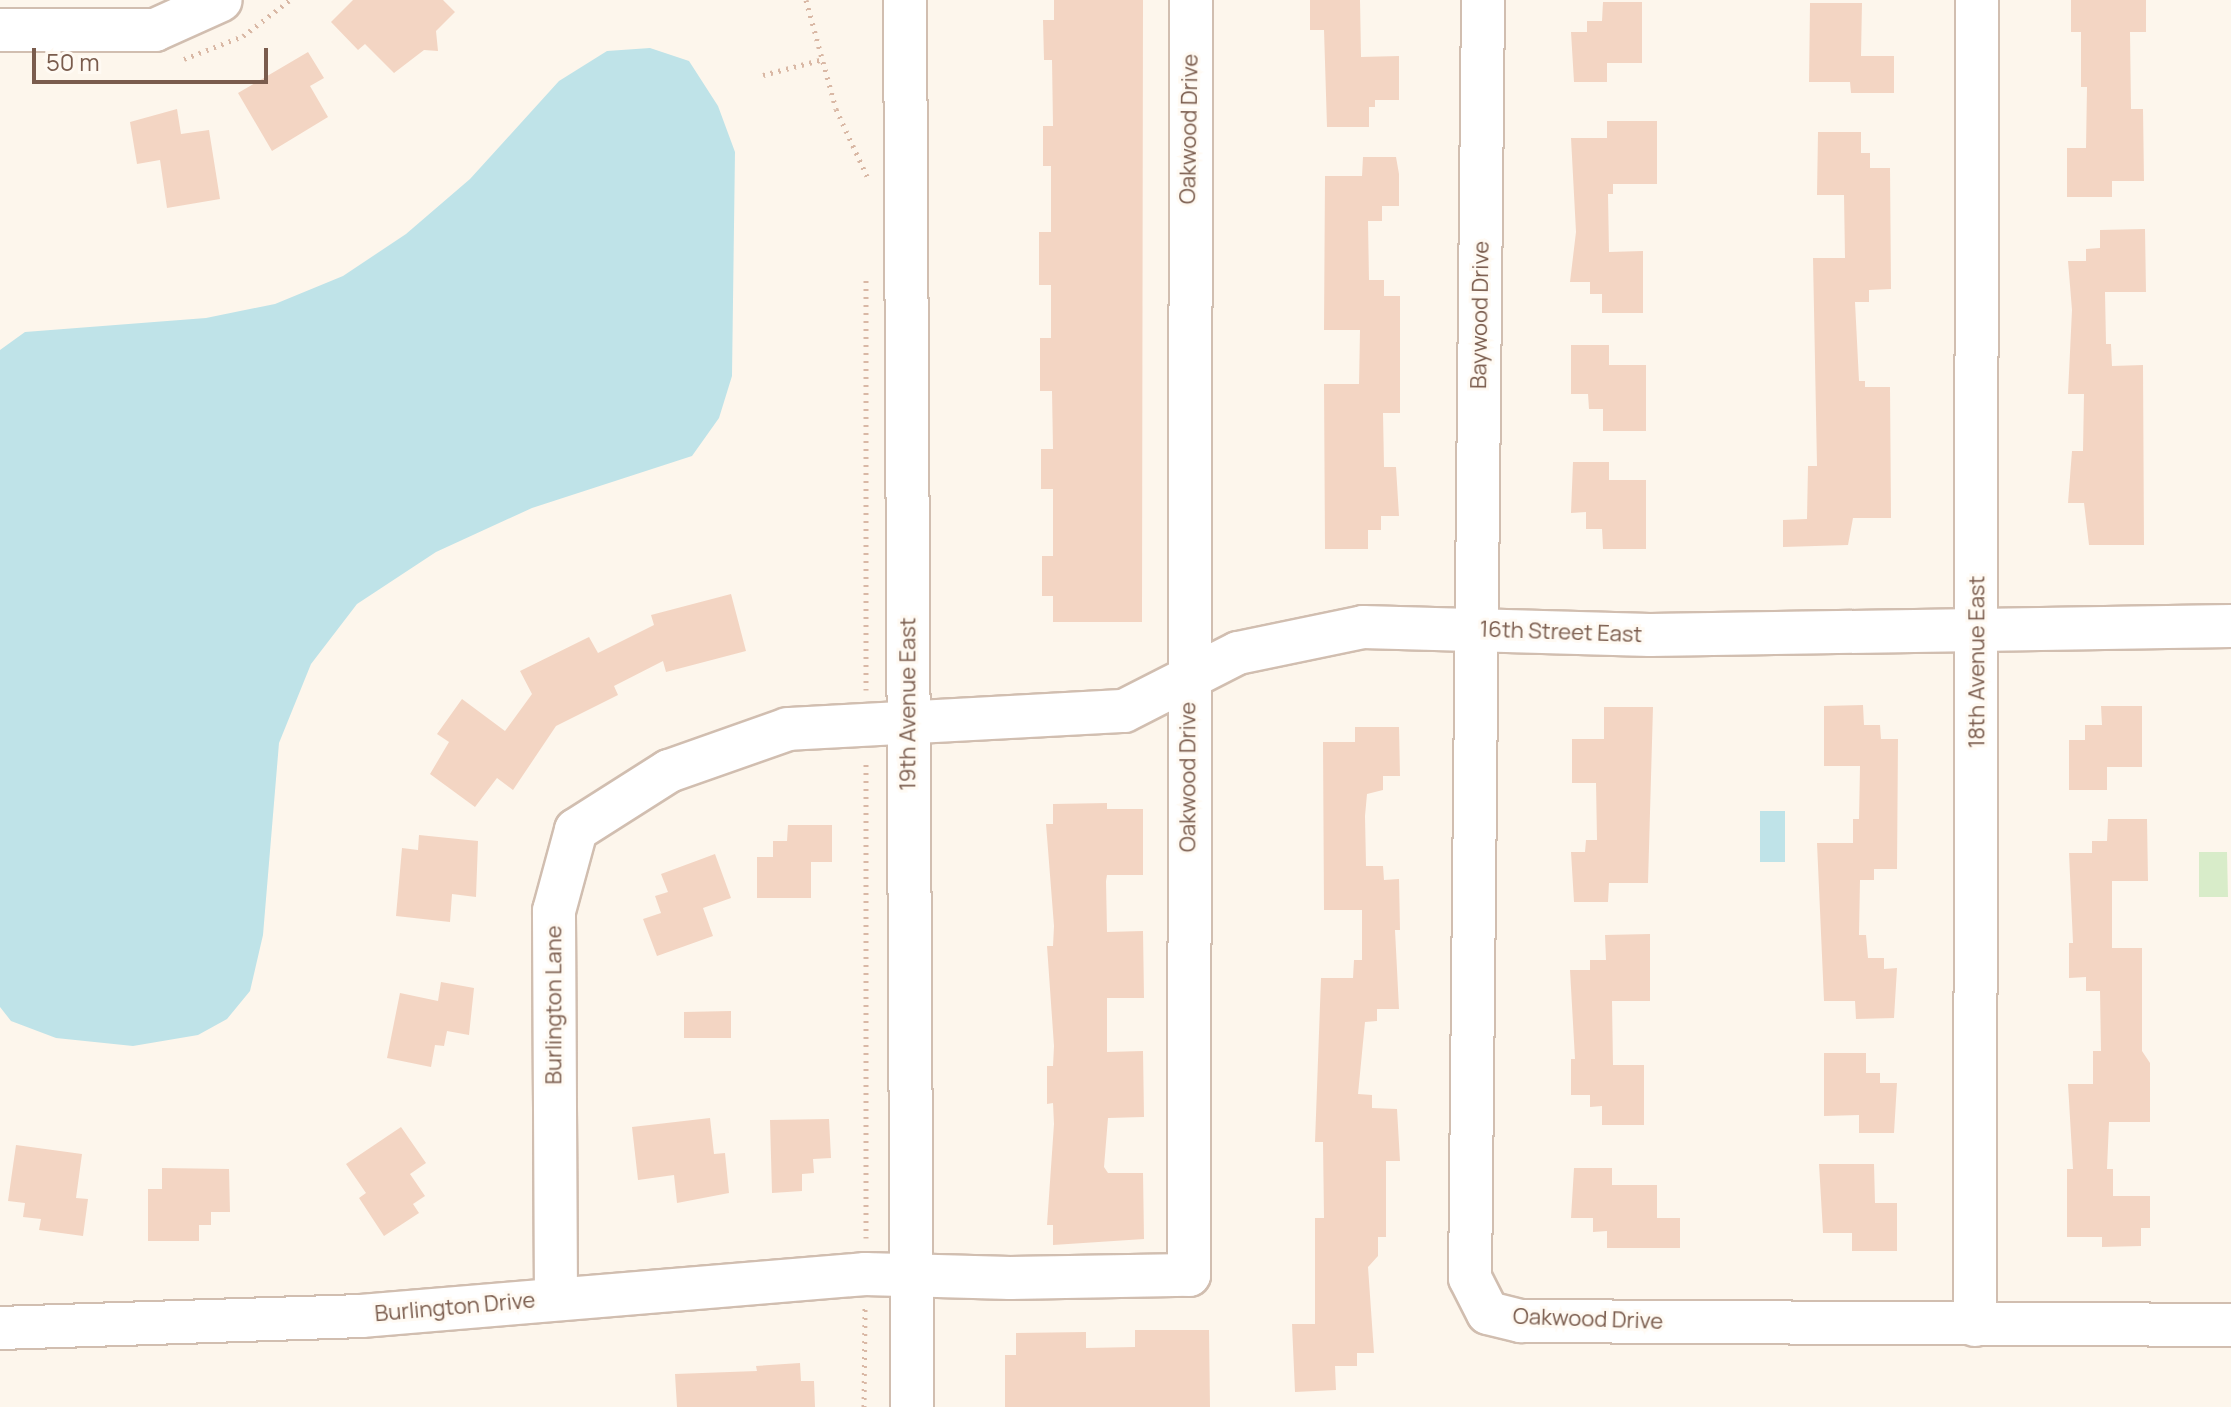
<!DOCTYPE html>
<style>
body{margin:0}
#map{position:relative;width:2231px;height:1407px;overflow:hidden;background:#fdf6ec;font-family:Manrope,sans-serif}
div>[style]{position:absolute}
.green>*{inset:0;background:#d8ecc9}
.water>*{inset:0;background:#bfe3e8}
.building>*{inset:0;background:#f3d5c3}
.path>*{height:5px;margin-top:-2.5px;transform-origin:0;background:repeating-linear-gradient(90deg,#d9b8a5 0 2px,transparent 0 8px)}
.roads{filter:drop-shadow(2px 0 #d1beb0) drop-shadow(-2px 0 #d1beb0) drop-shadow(0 2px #d1beb0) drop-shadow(0 -2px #d1beb0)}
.minor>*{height:42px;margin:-21px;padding:0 21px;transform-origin:21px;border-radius:21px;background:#fff}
span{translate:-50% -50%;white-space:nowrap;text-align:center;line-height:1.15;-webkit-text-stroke:6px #fffaf3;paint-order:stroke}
.street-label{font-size:22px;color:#7a5c4d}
.scale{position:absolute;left:32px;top:48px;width:236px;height:36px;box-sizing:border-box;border:4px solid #7a5c4d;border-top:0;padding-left:10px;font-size:24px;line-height:28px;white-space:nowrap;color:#7a5c4d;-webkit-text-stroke:6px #fffaf3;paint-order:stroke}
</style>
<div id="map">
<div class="green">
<div style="clip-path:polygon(2199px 852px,2227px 852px,2228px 897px,2199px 897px)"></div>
</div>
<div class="water">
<div style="clip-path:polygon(650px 48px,689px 61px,718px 106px,735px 152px,732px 376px,719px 418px,692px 456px,532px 508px,436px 552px,357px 604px,311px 664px,279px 743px,263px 935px,250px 991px,227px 1019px,198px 1035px,133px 1046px,56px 1038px,11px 1021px,0 1007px,0 350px,25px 332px,206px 318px,275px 304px,343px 276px,406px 234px,470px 179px,559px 81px,607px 51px)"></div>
<div style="clip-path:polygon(1760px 811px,1785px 811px,1785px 862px,1760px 862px)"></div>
</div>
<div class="building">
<div style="clip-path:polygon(353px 0,443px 0,455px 12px,436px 31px,438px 51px,424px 50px,394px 73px,365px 44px,358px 50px,331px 22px)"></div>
<div style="clip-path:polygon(1054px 0,1143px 0,1142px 622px,1053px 622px,1053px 596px,1042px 596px,1042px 556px,1053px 556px,1053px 489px,1041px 489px,1041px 449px,1053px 449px,1052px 391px,1040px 391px,1040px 338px,1051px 338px,1051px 285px,1039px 285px,1039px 232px,1051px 232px,1051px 166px,1043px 166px,1043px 126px,1053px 126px,1052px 60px,1044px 60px,1043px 20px,1054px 20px)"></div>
<div style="clip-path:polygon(1310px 0,1360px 0,1361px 57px,1399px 56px,1399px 100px,1375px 100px,1375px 107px,1369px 107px,1369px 127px,1327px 127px,1324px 30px,1310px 30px)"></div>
<div style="clip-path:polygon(2071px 0,2146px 0,2146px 32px,2130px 32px,2131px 109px,2143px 109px,2144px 181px,2112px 181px,2112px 197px,2067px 197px,2067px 148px,2086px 148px,2087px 87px,2081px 87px,2081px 32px,2071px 32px)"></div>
<div style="clip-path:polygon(1603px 2px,1642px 2px,1642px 63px,1607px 63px,1607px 82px,1574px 82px,1571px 32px,1587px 32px,1587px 21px,1602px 21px)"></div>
<div style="clip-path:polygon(1810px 3px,1862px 3px,1861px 56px,1894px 56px,1894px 93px,1851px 93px,1850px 82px,1809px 82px)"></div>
<div style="clip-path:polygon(308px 52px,324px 78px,310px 86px,328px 117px,272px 151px,238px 93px)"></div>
<div style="clip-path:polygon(177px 109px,181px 134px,209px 130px,220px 199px,167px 208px,160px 160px,137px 164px,130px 122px)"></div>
<div style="clip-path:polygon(1607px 121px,1657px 121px,1657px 184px,1613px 184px,1613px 194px,1608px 194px,1609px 252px,1643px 251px,1643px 313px,1602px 313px,1602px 294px,1590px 294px,1590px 282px,1570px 282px,1576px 232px,1571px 138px,1607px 138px)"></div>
<div style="clip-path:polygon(1818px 132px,1861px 132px,1861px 153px,1870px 153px,1870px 168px,1890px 168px,1891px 289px,1869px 290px,1869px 302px,1855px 302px,1859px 381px,1865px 381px,1865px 387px,1890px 387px,1891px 518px,1853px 518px,1848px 545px,1783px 547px,1783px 520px,1807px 519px,1808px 466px,1817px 466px,1813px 258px,1845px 258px,1844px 195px,1817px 195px)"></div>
<div style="clip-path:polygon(1363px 157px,1396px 157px,1399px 174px,1399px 206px,1382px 206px,1382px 221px,1368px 221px,1369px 280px,1384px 280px,1384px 296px,1400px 296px,1400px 413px,1383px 413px,1384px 467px,1396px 467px,1399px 516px,1381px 516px,1381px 530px,1368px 530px,1368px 549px,1325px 549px,1324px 384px,1359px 384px,1360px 330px,1324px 330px,1325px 176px,1362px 176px)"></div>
<div style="clip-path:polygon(2145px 229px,2146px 292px,2105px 292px,2106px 344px,2111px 344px,2112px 366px,2143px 365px,2144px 545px,2089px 545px,2084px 503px,2068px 503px,2072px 451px,2083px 451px,2084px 394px,2068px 394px,2072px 310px,2068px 261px,2086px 261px,2086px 249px,2100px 248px,2100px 230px)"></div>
<div style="clip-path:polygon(1571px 345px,1609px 345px,1609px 365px,1646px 365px,1646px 431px,1603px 431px,1603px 409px,1589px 409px,1588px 394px,1571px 394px)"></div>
<div style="clip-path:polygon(1573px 462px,1609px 462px,1609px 480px,1646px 480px,1646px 549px,1603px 549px,1602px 529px,1586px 529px,1586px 512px,1571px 513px)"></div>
<div style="clip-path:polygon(731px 594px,746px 651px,666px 672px,663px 661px,614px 686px,618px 695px,556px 726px,513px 790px,497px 778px,475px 807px,430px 774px,449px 742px,437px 734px,462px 699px,505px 731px,532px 694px,520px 671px,589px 637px,598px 653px,654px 625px,651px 615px)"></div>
<div style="clip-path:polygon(1863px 705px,1864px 725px,1880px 725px,1881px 739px,1898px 739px,1897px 869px,1874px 869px,1874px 880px,1860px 880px,1859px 935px,1866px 935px,1868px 958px,1884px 958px,1884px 969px,1897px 968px,1894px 1018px,1856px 1019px,1855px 1001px,1824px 1001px,1817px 843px,1853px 843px,1853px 819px,1859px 819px,1860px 766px,1824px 766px,1824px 706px)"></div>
<div style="clip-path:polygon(2101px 706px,2142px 706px,2142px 767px,2107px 767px,2107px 790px,2069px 790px,2069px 740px,2085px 740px,2085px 725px,2102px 725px)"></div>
<div style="clip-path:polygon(1604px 707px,1653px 707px,1648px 883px,1609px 883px,1608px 902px,1574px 902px,1571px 852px,1585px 852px,1586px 840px,1597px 840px,1596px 783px,1572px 783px,1572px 739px,1604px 739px)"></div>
<div style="clip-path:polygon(1355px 727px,1399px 727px,1400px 776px,1383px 776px,1383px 790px,1367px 794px,1365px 816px,1366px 866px,1383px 866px,1384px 880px,1399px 879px,1400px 930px,1395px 930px,1399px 1009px,1377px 1009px,1377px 1021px,1365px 1022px,1358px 1094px,1372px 1095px,1372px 1108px,1397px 1109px,1400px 1161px,1386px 1161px,1386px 1237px,1378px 1237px,1378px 1256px,1368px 1267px,1374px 1353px,1357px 1353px,1357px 1366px,1335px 1366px,1336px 1390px,1295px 1392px,1292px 1324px,1315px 1324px,1315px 1218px,1324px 1218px,1323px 1142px,1315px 1142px,1321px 978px,1353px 978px,1354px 960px,1362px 960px,1362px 910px,1324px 910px,1323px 742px,1355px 742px)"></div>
<div style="clip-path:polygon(1107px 803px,1107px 809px,1143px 809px,1143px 875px,1107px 875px,1106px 881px,1107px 932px,1143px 931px,1144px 998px,1107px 998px,1107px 1052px,1143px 1051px,1144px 1117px,1108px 1118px,1104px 1167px,1108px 1173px,1143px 1173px,1144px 1239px,1053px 1245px,1053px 1225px,1047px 1225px,1054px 1124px,1053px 1103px,1047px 1104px,1047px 1066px,1053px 1066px,1054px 1046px,1047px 946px,1053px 946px,1054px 926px,1046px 824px,1053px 824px,1053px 804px)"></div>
<div style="clip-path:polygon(2108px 819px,2147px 819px,2148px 881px,2112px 881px,2112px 948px,2142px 948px,2142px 1051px,2150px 1063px,2150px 1122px,2109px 1122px,2107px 1169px,2113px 1169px,2113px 1196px,2150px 1196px,2150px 1228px,2141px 1228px,2141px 1246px,2102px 1247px,2102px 1237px,2067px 1237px,2067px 1169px,2073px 1169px,2068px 1084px,2093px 1084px,2093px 1051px,2101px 1051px,2100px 991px,2086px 991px,2086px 977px,2069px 978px,2069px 943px,2073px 943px,2069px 853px,2092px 853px,2092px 841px,2107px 841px)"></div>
<div style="clip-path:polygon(788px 825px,832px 825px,832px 862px,811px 862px,811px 898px,757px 898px,757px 857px,773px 857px,773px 841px,787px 841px)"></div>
<div style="clip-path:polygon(419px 835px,478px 841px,476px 897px,452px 894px,450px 922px,396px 916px,402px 848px,418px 850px)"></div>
<div style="clip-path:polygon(715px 854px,731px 898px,703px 908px,713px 936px,657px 956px,643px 919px,661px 913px,655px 896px,668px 892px,661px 874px)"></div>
<div style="clip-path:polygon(1650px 934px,1650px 1001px,1612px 1001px,1613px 1065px,1644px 1065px,1644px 1125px,1602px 1125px,1602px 1106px,1590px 1107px,1590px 1095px,1571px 1095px,1571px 1059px,1575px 1059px,1570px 970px,1590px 970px,1590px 960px,1606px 960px,1605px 935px)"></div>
<div style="clip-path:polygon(441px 982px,474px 988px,469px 1035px,447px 1031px,444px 1046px,435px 1045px,431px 1067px,387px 1058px,400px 993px,438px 1001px)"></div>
<div style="clip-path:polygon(731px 1011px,731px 1038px,684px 1038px,684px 1012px)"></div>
<div style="clip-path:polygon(1824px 1053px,1866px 1053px,1866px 1073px,1880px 1073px,1880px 1083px,1897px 1083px,1894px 1133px,1859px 1133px,1859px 1115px,1824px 1116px)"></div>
<div style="clip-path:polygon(710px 1118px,714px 1154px,725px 1153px,729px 1193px,677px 1203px,674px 1175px,638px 1180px,632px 1127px)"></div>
<div style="clip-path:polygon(829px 1119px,831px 1158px,813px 1159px,814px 1173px,802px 1174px,802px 1191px,772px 1193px,770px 1120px)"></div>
<div style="clip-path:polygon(401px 1127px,426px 1163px,410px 1174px,425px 1196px,413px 1204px,419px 1213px,384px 1236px,359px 1198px,366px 1193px,346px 1164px)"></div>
<div style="clip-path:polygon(16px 1145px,82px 1154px,76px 1198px,88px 1199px,83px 1236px,39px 1230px,41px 1219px,23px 1217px,25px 1203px,8px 1201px)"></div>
<div style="clip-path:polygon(1819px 1164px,1874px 1164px,1875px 1203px,1897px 1203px,1897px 1251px,1852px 1251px,1852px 1233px,1823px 1233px)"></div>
<div style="clip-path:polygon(162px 1168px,229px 1169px,230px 1212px,211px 1212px,211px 1225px,199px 1225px,199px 1241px,148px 1241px,148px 1189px,162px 1189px)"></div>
<div style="clip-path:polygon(1574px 1168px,1612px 1168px,1612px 1185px,1657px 1185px,1657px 1218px,1680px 1218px,1680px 1248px,1607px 1248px,1607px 1231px,1593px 1232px,1593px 1218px,1571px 1218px)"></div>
<div style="clip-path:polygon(1135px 1330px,1209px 1330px,1210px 1407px,1005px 1407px,1005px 1355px,1016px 1355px,1016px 1333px,1086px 1332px,1086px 1348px,1135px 1347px)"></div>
<div style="clip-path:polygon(800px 1363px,801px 1381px,814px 1381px,815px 1407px,677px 1407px,675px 1374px,757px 1371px,756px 1366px)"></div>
</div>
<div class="path">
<div style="left:806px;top:0;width:113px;rotate:74.6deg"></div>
<div style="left:836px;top:109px;width:74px;rotate:65.2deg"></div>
<div style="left:184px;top:59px;width:63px;rotate:-21.3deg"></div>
<div style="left:243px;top:36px;width:59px;rotate:-37.5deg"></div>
<div style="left:763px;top:75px;width:59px;rotate:-14.7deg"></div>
<div style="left:866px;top:690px;width:414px;rotate:-90deg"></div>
<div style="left:866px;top:1238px;width:478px;rotate:-90deg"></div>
<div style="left:864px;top:1407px;width:99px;rotate:-89.4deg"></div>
</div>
<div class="roads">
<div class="minor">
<div style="left:905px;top:0;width:1407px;rotate:89.71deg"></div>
<div style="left:1483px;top:0;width:1278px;rotate:90.58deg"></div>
<div style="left:1470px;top:1278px;width:39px;rotate:63deg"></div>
<div style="left:1488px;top:1313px;width:34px;rotate:14deg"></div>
<div style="left:1521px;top:1321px;width:710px;rotate:0.32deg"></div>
<div style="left:0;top:30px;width:155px"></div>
<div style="left:155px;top:30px;width:72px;rotate:-24.4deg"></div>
<div style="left:556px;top:1298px;width:387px;rotate:-90.3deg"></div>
<div style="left:554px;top:911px;width:84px;rotate:-74.8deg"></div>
<div style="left:576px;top:830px;width:110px;rotate:-32.4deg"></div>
<div style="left:669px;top:771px;width:126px;rotate:-19.4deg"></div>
<div style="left:788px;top:729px;width:336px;rotate:-3.1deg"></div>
<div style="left:1124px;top:711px;width:128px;rotate:-27deg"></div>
<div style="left:1238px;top:653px;width:128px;rotate:-11.7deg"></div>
<div style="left:1363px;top:627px;width:287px;rotate:1.6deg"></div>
<div style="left:1650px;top:635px;width:581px;rotate:-0.89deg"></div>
<div style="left:1975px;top:1325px;width:1325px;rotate:-89.91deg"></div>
<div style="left:0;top:1328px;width:361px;rotate:-1.9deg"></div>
<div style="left:361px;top:1316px;width:506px;rotate:-4.76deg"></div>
<div style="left:865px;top:1274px;width:145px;rotate:1.6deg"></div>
<div style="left:1010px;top:1278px;width:179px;rotate:-1deg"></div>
<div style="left:1189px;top:1275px;width:1275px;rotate:-89.91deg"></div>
</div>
</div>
<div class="street-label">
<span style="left:1189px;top:129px;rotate:-89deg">Oakwood Drive</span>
<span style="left:1480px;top:315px;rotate:-89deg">Baywood Drive</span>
<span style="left:1561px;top:632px;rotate:2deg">16th Street East</span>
<span style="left:1977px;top:662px;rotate:-90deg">18th Avenue East</span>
<span style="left:908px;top:704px;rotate:-90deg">19th Avenue East</span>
<span style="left:1188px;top:777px;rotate:-90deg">Oakwood Drive</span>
<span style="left:554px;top:1005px;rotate:-90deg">Burlington Lane</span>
<span style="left:455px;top:1307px;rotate:-5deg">Burlington Drive</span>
<span style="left:1588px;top:1319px;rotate:2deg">Oakwood Drive</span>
</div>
<div class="scale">50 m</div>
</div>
